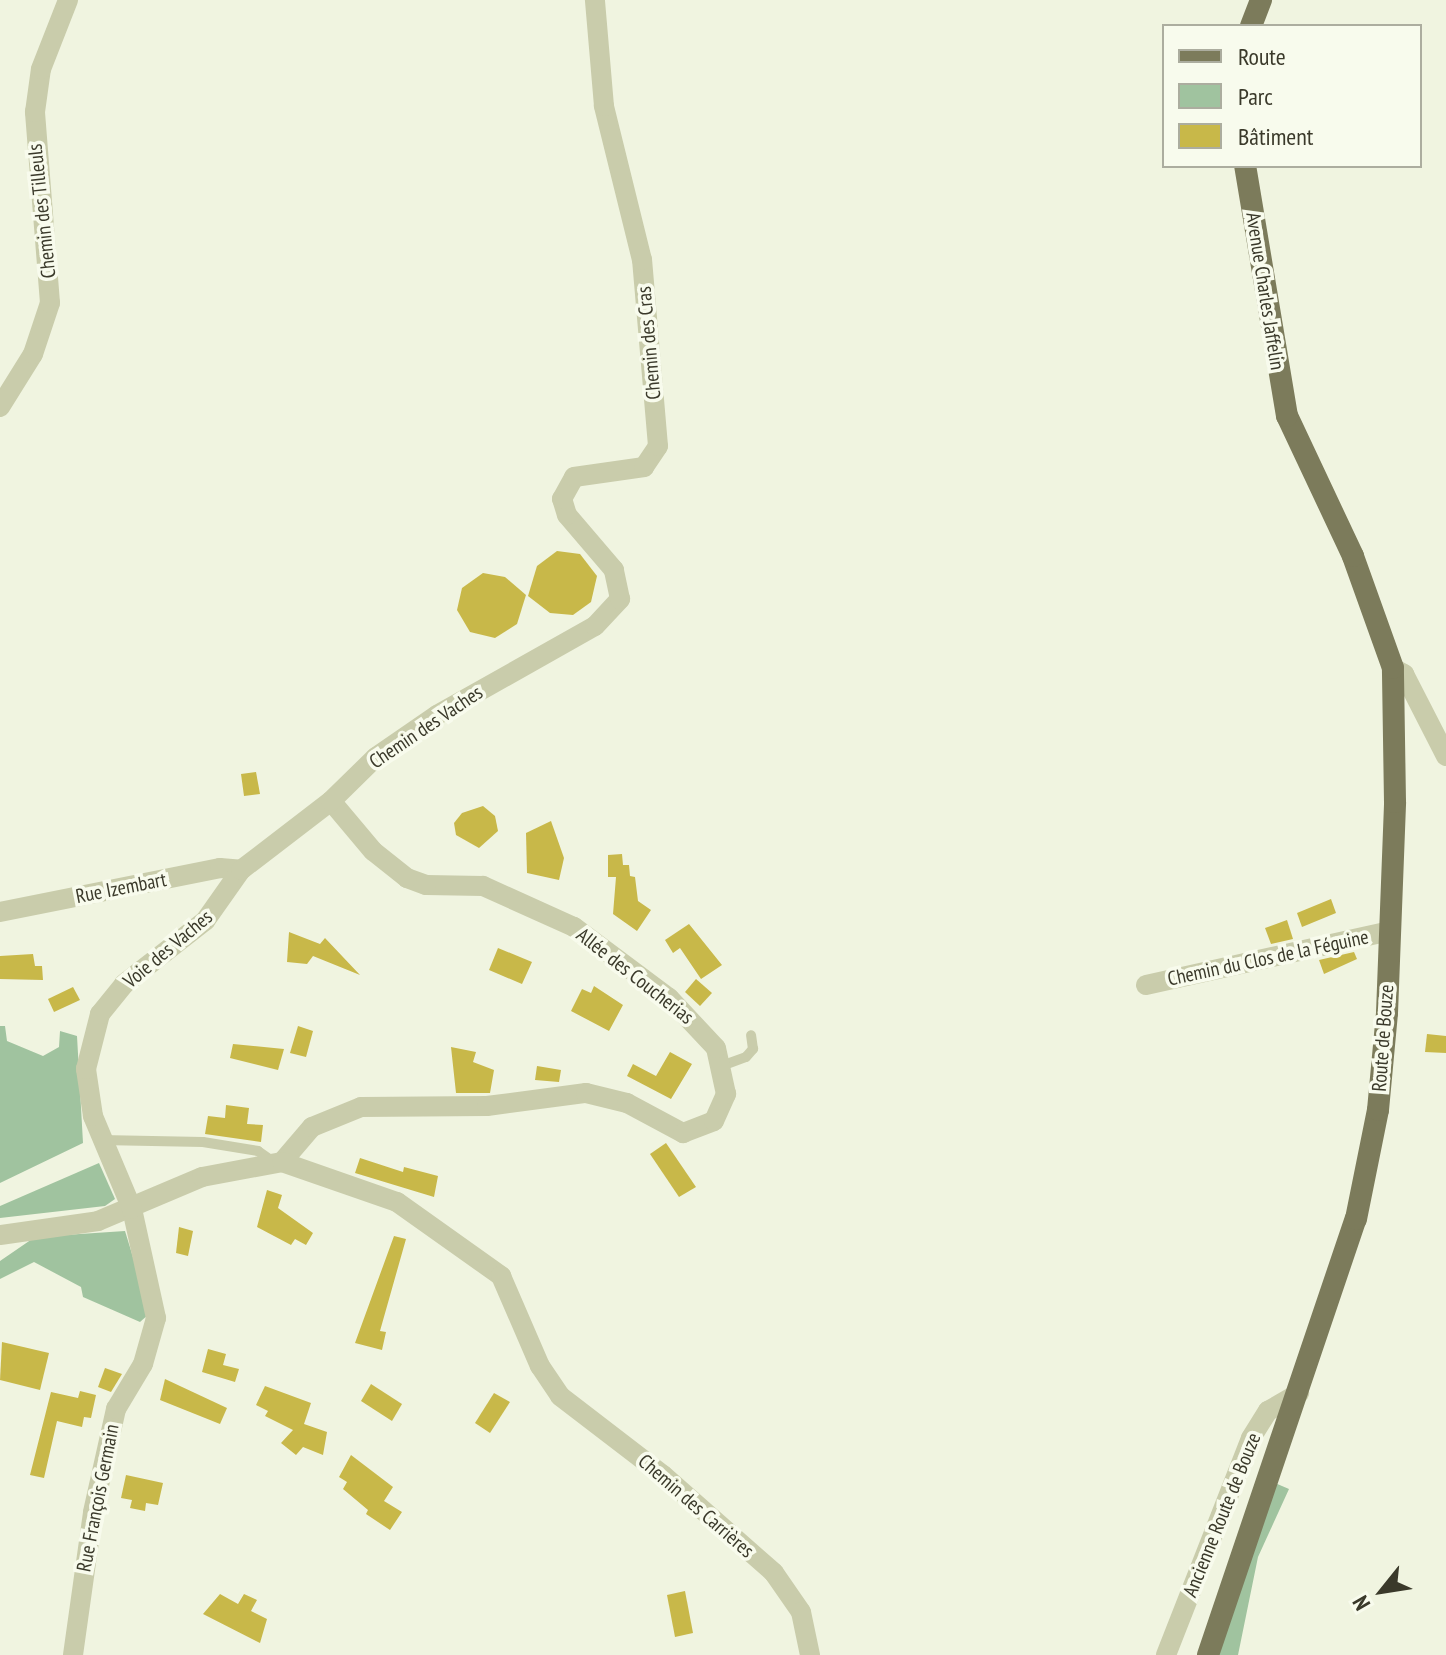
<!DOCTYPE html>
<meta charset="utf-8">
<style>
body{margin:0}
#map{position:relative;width:1446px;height:1655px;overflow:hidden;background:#f0f4e0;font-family:"PT Sans Narrow",sans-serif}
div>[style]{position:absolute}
.green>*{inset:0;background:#a0c39f}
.building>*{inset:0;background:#c8b849}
.service>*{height:10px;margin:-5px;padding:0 5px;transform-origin:5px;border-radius:5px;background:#c9ccab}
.minor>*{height:20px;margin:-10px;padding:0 10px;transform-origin:10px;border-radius:10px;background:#c9ccab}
.primary>*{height:22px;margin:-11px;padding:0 11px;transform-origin:11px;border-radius:11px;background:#7c7b5b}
span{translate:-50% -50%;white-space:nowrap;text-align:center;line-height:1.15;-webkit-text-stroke:7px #f8fbed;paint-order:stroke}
.street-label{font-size:20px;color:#3a392a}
.legend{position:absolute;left:1162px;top:24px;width:260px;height:144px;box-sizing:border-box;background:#f8fbed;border:2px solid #acad9f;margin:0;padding:10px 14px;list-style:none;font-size:24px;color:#3a392a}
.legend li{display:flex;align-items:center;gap:16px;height:40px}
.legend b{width:40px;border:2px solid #acad9f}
.north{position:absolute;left:1342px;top:1551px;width:80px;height:80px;-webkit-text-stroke:6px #f8fbed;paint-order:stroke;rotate:240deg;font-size:22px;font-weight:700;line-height:32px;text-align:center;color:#3a392a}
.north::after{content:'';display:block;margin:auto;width:28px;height:36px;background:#3a392a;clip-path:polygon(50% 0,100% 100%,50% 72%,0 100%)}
</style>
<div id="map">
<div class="green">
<div style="clip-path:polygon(0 1026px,5px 1026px,7px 1041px,43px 1056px,59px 1047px,60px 1031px,77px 1036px,83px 1143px,0 1183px)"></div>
<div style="clip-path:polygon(99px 1163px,115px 1199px,105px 1206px,0 1218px,0 1206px)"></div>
<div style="clip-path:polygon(125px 1231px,147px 1303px,149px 1314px,140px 1322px,83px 1297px,81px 1287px,34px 1262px,0 1279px,0 1261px,35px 1237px)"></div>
<div style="clip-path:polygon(1275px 1483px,1289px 1489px,1258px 1557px,1238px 1655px,1218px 1655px)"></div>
</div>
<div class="building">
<div style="clip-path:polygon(557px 551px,580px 554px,597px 576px,591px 602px,573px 615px,550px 613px,528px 596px,537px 566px)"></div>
<div style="clip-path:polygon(483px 573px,505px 577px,526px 595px,517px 624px,495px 638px,470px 632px,457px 610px,462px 588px)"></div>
<div style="clip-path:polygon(256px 772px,260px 794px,244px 796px,241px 774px)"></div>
<div style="clip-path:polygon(483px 806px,495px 816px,498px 831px,479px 848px,456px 835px,454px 823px,462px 813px)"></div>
<div style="clip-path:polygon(551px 821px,564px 858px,559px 880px,527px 873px,526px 833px)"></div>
<div style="clip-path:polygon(622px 854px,623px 865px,629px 865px,630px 876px,635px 877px,638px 901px,651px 910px,637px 931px,613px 914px,616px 877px,608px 877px,608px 855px)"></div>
<div style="clip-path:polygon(1331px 899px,1336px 913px,1302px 927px,1297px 913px)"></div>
<div style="clip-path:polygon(1287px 920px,1293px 939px,1271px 944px,1265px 928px)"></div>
<div style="clip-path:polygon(689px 924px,722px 965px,701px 979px,680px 948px,673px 953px,665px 940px)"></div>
<div style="clip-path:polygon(289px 932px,320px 944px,325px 938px,360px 975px,313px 956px,307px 964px,287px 962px)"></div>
<div style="clip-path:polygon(498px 948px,532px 962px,522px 984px,489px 970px)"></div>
<div style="clip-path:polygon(1354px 952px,1357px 959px,1324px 974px,1319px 960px)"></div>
<div style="clip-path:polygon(33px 954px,35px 966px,42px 966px,43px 980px,0 979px,0 956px)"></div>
<div style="clip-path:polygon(696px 979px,712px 993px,700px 1006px,685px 992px)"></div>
<div style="clip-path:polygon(594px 986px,623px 1005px,609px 1031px,571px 1011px,582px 989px,591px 993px)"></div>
<div style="clip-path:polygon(73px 987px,80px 1000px,54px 1012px,48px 999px)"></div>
<div style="clip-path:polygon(298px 1026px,313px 1031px,306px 1057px,290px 1053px)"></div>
<div style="clip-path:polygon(1427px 1034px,1446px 1036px,1446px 1053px,1425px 1052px)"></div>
<div style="clip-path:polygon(233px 1044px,284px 1049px,278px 1070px,230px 1058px)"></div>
<div style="clip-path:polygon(451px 1047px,476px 1052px,473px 1062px,494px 1070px,490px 1093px,456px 1093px)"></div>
<div style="clip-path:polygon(670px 1052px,692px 1064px,671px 1099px,627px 1076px,633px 1064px,656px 1076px)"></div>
<div style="clip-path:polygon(537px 1066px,561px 1070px,559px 1082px,535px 1080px)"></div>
<div style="clip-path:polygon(226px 1105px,249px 1108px,247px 1124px,263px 1125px,261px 1142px,205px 1134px,208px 1116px,225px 1118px)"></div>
<div style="clip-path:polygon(666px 1143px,696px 1187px,679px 1197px,650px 1154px)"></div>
<div style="clip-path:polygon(360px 1158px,403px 1172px,404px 1167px,438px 1176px,434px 1197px,355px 1173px)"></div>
<div style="clip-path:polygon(267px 1190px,282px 1195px,278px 1208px,313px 1233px,306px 1245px,295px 1239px,291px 1245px,257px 1227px)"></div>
<div style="clip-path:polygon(179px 1227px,193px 1231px,188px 1256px,176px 1253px)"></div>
<div style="clip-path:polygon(394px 1236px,406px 1239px,380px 1331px,386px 1332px,382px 1350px,355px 1343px)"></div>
<div style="clip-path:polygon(2px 1342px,49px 1353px,40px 1390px,0 1380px)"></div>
<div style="clip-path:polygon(208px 1349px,226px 1354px,223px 1365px,239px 1369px,235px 1382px,202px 1372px)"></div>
<div style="clip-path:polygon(105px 1368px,122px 1374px,111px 1392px,98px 1387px)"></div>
<div style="clip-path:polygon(165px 1379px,227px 1408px,220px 1424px,160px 1400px)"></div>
<div style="clip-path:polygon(371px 1384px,402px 1404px,392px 1421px,361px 1401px)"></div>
<div style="clip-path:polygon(265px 1386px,311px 1403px,304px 1424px,327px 1432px,323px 1455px,303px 1447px,296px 1455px,281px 1443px,293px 1430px,265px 1416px,268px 1411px,256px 1405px)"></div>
<div style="clip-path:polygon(80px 1391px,96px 1395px,91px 1418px,84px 1417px,82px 1427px,57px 1421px,44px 1478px,30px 1475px,51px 1392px,78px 1398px)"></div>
<div style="clip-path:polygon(494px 1393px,510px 1402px,490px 1433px,475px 1423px)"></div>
<div style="clip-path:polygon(351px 1455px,393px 1487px,384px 1501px,402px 1512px,390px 1530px,366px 1514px,368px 1510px,343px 1489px,347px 1482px,339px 1477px)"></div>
<div style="clip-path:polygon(126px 1475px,163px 1483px,158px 1505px,146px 1503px,145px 1511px,130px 1508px,132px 1500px,121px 1498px)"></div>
<div style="clip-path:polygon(685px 1591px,693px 1633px,675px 1637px,667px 1595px)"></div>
<div style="clip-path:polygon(220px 1594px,238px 1604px,244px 1594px,257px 1600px,251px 1611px,267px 1619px,260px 1643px,203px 1614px)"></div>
</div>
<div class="service">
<div style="left:724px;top:1065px;width:23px;rotate:-20deg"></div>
<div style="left:746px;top:1057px;width:11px;rotate:-49deg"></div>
<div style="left:753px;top:1049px;width:14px;rotate:-98deg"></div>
<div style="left:101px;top:1140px;width:102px;rotate:1.1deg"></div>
<div style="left:203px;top:1142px;width:56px;rotate:9.3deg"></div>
<div style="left:258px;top:1151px;width:21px;rotate:35deg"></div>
</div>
<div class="minor">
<div style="left:0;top:407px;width:62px;rotate:-58.1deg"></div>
<div style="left:33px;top:354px;width:54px;rotate:-71.6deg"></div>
<div style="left:50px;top:303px;width:192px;rotate:-94.5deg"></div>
<div style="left:35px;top:112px;width:43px;rotate:-82.1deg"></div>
<div style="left:41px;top:69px;width:74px;rotate:-68.6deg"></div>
<div style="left:1393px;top:668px;width:13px;rotate:29deg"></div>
<div style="left:1404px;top:674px;width:92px;rotate:62.9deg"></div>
<div style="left:0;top:912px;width:224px;rotate:-11.3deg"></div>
<div style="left:220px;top:868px;width:21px;rotate:5deg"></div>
<div style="left:1146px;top:985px;width:250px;rotate:-12.5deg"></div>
<div style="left:282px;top:1162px;width:46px;rotate:-49.4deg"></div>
<div style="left:312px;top:1127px;width:53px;rotate:-22.2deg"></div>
<div style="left:361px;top:1107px;width:126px;rotate:-0.5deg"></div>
<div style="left:487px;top:1106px;width:100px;rotate:-7.5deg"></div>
<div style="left:586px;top:1093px;width:42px;rotate:13.7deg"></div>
<div style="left:627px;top:1103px;width:64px;rotate:28.2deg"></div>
<div style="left:683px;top:1133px;width:33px;rotate:-21deg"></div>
<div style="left:714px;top:1121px;width:30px;rotate:-66deg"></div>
<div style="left:726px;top:1094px;width:47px;rotate:-102.3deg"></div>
<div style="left:716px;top:1048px;width:69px;rotate:-133.2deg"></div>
<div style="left:669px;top:998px;width:119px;rotate:-143.2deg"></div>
<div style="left:574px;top:927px;width:100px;rotate:-155.7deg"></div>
<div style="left:483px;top:886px;width:57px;rotate:-179deg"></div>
<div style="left:426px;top:885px;width:20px;rotate:-160deg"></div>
<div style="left:407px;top:878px;width:43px;rotate:-141.5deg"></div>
<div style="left:373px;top:851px;width:65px;rotate:-130deg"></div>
<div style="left:0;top:1235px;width:99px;rotate:-8.1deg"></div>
<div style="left:98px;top:1221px;width:113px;rotate:-22.9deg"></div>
<div style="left:202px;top:1177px;width:81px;rotate:-10.6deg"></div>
<div style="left:282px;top:1162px;width:122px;rotate:19.2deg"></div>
<div style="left:397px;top:1202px;width:128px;rotate:35.4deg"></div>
<div style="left:501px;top:1276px;width:98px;rotate:66.6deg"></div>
<div style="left:540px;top:1366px;width:36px;rotate:56deg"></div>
<div style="left:560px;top:1396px;width:130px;rotate:37.5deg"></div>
<div style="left:663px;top:1475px;width:148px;rotate:41.4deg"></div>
<div style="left:774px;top:1573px;width:47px;rotate:55.3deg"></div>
<div style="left:801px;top:1612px;width:44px;rotate:78.2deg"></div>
<div style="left:73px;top:1655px;width:144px;rotate:-82deg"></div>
<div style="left:93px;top:1512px;width:106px;rotate:-77.4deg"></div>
<div style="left:116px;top:1409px;width:52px;rotate:-59deg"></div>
<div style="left:143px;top:1364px;width:48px;rotate:-74.2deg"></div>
<div style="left:156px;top:1318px;width:112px;rotate:-102.4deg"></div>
<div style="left:132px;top:1209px;width:101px;rotate:-112.8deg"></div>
<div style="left:93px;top:1116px;width:48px;rotate:-98.5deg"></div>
<div style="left:86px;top:1069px;width:57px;rotate:-75.7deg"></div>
<div style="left:100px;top:1014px;width:38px;rotate:-51deg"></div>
<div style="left:124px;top:984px;width:103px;rotate:-37.9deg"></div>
<div style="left:205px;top:921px;width:62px;rotate:-54.8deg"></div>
<div style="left:241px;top:870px;width:113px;rotate:-37.5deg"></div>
<div style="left:331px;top:801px;width:63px;rotate:-44.4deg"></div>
<div style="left:376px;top:757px;width:74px;rotate:-34.5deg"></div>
<div style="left:437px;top:715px;width:181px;rotate:-29.4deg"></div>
<div style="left:595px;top:626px;width:37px;rotate:-47deg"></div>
<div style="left:620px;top:599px;width:30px;rotate:-102deg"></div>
<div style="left:614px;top:570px;width:72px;rotate:-130.5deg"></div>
<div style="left:567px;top:515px;width:17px;rotate:-107deg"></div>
<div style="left:562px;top:499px;width:25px;rotate:-61deg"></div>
<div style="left:574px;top:477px;width:71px;rotate:-8.1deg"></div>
<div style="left:644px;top:467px;width:25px;rotate:-56deg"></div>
<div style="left:658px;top:446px;width:187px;rotate:-94.9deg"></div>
<div style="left:642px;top:260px;width:159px;rotate:-103.9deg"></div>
<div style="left:604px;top:106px;width:106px;rotate:-94.9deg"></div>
<div style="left:1166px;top:1655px;width:233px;rotate:-68.6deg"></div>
<div style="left:1251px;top:1438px;width:32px;rotate:-58deg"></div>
<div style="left:1268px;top:1411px;width:36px;rotate:-30deg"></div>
</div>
<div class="primary">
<div style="left:1251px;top:26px;width:28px;rotate:-69deg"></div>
<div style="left:1208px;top:1655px;width:460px;rotate:-71.3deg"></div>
<div style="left:1356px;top:1219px;width:111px;rotate:-78.6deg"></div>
<div style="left:1378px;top:1110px;width:97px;rotate:-84.7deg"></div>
<div style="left:1387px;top:1013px;width:211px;rotate:-87.8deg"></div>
<div style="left:1395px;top:802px;width:134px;rotate:-90.9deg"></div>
<div style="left:1393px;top:668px;width:119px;rotate:-109.7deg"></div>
<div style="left:1353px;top:556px;width:155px;rotate:-115.2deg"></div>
<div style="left:1287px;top:416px;width:254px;rotate:-99.5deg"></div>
</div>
<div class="street-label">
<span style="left:42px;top:211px;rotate:-96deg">Chemin des Tilleuls</span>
<span style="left:1265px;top:291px;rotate:81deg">Avenue Charles Jaffelin</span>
<span style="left:649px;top:343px;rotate:-95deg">Chemin des Cras</span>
<span style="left:426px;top:727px;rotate:-34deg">Chemin des Vaches</span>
<span style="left:121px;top:888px;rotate:-11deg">Rue Izembart</span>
<span style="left:168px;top:949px;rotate:-40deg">Voie des Vaches</span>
<span style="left:1268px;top:958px;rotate:-12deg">Chemin du Clos de la Féguine</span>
<span style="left:635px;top:976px;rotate:38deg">Allée des Coucherias</span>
<span style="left:1383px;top:1038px;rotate:-86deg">Route de Bouze</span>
<span style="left:98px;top:1498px;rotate:-79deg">Rue François Germain</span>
<span style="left:696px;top:1506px;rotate:41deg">Chemin des Carrières</span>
<span style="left:1222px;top:1515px;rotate:-68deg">Ancienne Route de Bouze</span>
</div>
<ul class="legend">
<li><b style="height:10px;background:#7c7b5b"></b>Route</li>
<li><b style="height:22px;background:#a0c39f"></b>Parc</li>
<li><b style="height:22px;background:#c8b849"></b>Bâtiment</li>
</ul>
<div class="north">N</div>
</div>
